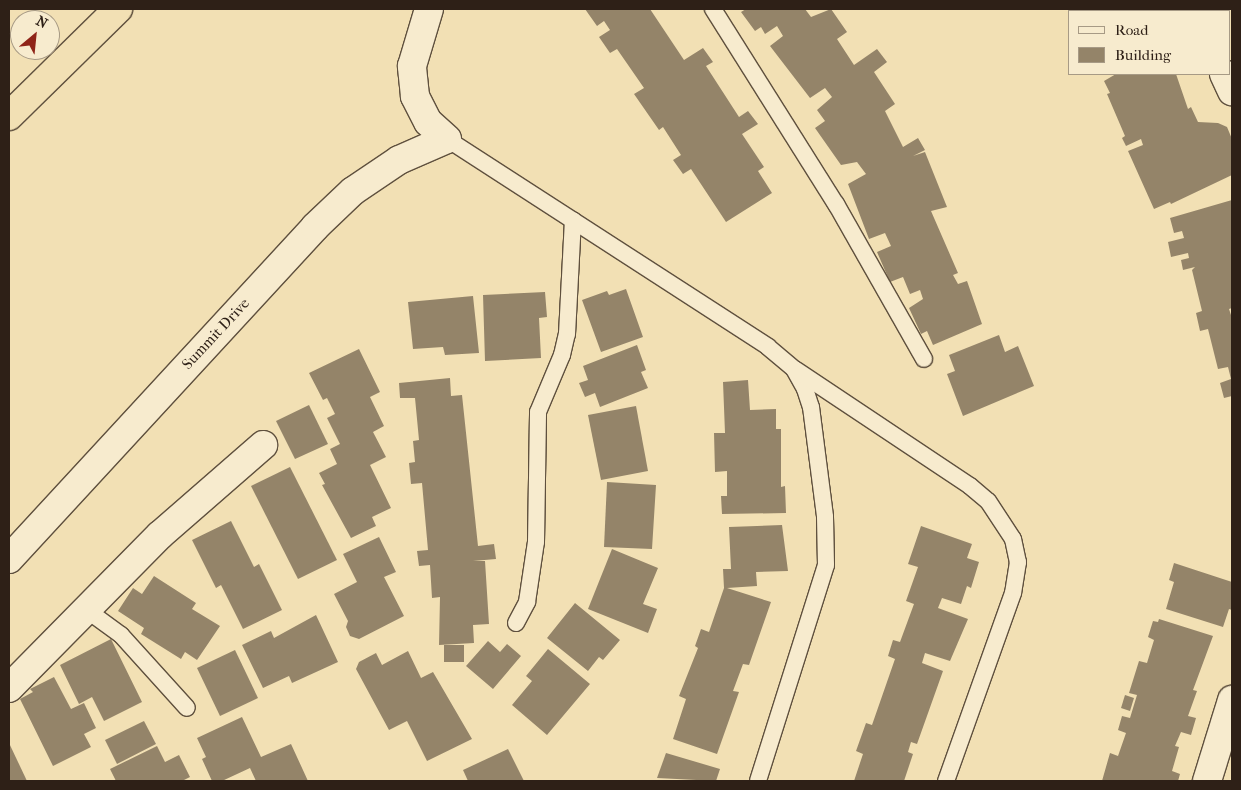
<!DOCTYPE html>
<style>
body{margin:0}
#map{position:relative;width:1241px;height:790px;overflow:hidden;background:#f2e0b4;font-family:"IM FELL French Canon",serif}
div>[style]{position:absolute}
.building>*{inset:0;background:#948469}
.roads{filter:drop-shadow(1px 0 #5f503e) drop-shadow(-1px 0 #5f503e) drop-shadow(0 1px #5f503e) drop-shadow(0 -1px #5f503e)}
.service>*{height:16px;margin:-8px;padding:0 8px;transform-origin:8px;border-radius:8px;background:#f7ebce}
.minor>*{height:28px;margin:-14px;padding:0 14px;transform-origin:14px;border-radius:14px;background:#f7ebce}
.motorway>*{height:28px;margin:-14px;padding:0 14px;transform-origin:14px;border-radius:14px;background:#f2e0b4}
span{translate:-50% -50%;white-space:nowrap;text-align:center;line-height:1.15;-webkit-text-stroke:5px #f7ebce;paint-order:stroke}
.street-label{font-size:15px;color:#2e2017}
.frame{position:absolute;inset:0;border:10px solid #2e2017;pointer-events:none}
.legend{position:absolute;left:1068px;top:10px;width:162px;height:65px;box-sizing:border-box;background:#f7ebce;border:1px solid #a79a85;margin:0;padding:6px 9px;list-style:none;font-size:15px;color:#2e2017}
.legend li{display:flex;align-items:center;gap:10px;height:25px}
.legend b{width:25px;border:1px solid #a79a85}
.north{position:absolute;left:10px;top:10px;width:50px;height:50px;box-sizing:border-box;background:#f7ebce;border:1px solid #a79a85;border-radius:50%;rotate:28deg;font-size:14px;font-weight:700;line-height:20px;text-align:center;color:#2e2017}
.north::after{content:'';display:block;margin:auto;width:18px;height:22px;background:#8f2418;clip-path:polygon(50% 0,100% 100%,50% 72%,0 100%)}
</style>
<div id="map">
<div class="building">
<div style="clip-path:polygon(585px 9px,650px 9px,684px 60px,703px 48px,713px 62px,706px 66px,739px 117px,748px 111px,758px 124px,742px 134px,764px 167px,758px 171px,772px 193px,726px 222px,691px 169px,683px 174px,673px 160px,681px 155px,663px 127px,659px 130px,634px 94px,644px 88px,617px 49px,610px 53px,599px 37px,610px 30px,604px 21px,597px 26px)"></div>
<div style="clip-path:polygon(746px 9px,805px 9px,811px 17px,831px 9px,847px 32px,837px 39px,854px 65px,877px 49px,887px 62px,874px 72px,895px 104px,885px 111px,903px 147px,918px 138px,925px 150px,913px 156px,925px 152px,947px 207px,931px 211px,958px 273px,953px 275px,958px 284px,967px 281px,982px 324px,933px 345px,927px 331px,921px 334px,909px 308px,923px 299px,920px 290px,910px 294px,903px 277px,890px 282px,877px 252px,891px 246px,885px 233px,869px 239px,848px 184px,866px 174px,857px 162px,841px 165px,815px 128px,825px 121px,817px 110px,832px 97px,825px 88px,810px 98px,770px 46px,783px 36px,777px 26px,765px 34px,761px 27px,755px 31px,741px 12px)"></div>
<div style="clip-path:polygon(1074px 9px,1158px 9px,1159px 11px,1075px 11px)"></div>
<div style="clip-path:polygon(1116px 74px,1176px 74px,1188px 109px,1191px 107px,1198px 122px,1218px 123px,1227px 127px,1232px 139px,1232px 175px,1171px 204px,1170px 202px,1154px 209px,1128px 151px,1143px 145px,1141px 139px,1126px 146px,1122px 138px,1125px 136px,1107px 94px,1110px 93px,1104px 81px)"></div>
<div style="clip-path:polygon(1232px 200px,1232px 308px,1229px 309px,1232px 318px,1232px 396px,1224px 398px,1220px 383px,1231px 379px,1228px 367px,1218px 369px,1208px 329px,1200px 331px,1196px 313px,1202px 311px,1192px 270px,1195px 267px,1183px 270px,1181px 260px,1189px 258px,1188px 253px,1171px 257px,1168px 242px,1184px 238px,1182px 231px,1174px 233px,1170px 218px)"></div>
<div style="clip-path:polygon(626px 289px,643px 337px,601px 352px,582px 300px,607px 291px,609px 295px)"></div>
<div style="clip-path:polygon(545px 292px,547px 317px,539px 318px,541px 358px,485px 361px,483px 295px)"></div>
<div style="clip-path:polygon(473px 296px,479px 353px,445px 355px,443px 347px,413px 349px,408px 302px)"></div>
<div style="clip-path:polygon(999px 335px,1005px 352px,1018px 346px,1034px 386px,963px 416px,947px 374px,955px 371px,949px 355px)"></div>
<div style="clip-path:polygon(637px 345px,646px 370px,641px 372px,648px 388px,600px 407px,595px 393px,585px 397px,579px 383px,588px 380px,583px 366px)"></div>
<div style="clip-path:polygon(359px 349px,380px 392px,370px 397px,384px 426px,373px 432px,386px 457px,370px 465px,391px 508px,372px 517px,376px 526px,351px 538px,322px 485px,325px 484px,319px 473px,337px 464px,330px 449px,340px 444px,327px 418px,335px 414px,327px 398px,323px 400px,309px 373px)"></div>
<div style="clip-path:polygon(450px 378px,451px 396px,462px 395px,478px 546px,494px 544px,496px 559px,473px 561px,485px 561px,489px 624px,473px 625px,474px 643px,439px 645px,440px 597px,432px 598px,430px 565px,419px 566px,417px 551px,428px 550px,422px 483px,411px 484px,409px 463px,415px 462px,413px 441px,419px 440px,415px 398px,400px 398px,399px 383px)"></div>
<div style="clip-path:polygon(748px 380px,750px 410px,776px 409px,776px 429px,781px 429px,781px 487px,785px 486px,786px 513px,722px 514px,721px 496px,727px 496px,727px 471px,715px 472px,714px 433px,725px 433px,723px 382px)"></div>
<div style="clip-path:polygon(309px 405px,328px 444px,295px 459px,276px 421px)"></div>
<div style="clip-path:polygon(636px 406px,648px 471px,601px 480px,588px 415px)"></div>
<div style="clip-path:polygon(290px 467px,337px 560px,298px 579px,251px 486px)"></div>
<div style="clip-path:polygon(607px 482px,656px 485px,652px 549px,604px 547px)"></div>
<div style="clip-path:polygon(231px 521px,254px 567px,259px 564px,282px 610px,243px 629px,221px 585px,216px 588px,192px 540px)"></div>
<div style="clip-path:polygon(782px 525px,788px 571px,756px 572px,757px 586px,727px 588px,771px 602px,749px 665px,743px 664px,733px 691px,739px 692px,717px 754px,673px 739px,686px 699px,679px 696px,698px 648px,695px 646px,701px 629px,709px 632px,724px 588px,723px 569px,731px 569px,729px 527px)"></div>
<div style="clip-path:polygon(921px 526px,972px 544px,967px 558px,979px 562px,971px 588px,967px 586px,961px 604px,942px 598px,938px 608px,968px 619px,950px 661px,925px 653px,922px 663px,943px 671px,917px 744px,911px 742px,908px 752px,913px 754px,904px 781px,854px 781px,863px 754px,856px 751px,866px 723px,872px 725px,895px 659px,888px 656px,893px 640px,900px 642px,914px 604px,906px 601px,918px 567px,908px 564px)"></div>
<div style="clip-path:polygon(379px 537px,396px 572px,384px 577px,404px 616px,359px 639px,350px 636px,346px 627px,348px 621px,334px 594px,357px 582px,343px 554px)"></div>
<div style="clip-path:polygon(612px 549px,658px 568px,643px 604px,657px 609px,648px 633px,588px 609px)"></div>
<div style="clip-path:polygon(1174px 563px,1232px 582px,1232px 610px,1229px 609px,1223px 627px,1166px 609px,1174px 582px,1169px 580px)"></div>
<div style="clip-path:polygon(154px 576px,196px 603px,192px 609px,220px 626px,197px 660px,185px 652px,181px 659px,141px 634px,144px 628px,118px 611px,133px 588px,142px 594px)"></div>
<div style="clip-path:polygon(575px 603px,620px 640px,603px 660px,599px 657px,588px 671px,547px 638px)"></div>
<div style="clip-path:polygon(316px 615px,338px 662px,292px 683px,289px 676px,263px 688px,242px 645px,271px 631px,274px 638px)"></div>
<div style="clip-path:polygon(1159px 619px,1213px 636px,1193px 690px,1197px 691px,1188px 716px,1196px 718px,1191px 735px,1181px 732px,1175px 746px,1179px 747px,1172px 771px,1180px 774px,1178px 781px,1102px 781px,1110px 753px,1118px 756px,1126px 733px,1118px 730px,1122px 716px,1130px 718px,1137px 695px,1129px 693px,1139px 661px,1147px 663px,1154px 640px,1148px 637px,1153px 621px,1158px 622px)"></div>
<div style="clip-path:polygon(111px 639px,142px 702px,104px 721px,92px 697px,79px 704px,60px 665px)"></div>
<div style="clip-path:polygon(488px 641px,500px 652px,507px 644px,521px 656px,493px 689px,466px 666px)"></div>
<div style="clip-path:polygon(444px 645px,464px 645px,464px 662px,444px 662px)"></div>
<div style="clip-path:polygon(548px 649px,590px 684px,547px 735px,512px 705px,532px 681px,526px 676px)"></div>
<div style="clip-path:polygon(235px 650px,258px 698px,220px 716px,197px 668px)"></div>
<div style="clip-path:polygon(408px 651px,421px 678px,433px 672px,472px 739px,427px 761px,407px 721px,389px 730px,356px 669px,359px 662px,376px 653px,382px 665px)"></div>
<div style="clip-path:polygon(54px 677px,71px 709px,84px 703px,96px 728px,84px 734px,91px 747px,53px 766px,20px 699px,33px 692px,30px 689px)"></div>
<div style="clip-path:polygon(1125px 695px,1134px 698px,1130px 711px,1121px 708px)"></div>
<div style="clip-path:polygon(242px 717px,261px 757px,291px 744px,308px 781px,256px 781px,250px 768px,222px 781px,212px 781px,202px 759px,206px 757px,197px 738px)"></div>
<div style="clip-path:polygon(144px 721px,156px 744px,117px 764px,105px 740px)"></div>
<div style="clip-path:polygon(9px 743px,27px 781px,9px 781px)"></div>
<div style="clip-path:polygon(157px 746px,165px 762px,179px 755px,190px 777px,182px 781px,116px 781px,110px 769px)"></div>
<div style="clip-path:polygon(508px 749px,524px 781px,468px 781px,463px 770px)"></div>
<div style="clip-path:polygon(666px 753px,720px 769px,716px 781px,657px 778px)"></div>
</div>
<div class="roads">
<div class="service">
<div style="left:713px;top:9px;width:231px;rotate:57.8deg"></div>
<div style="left:836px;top:204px;width:178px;rotate:60.4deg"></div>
<div style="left:447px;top:139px;width:382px;rotate:32.9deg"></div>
<div style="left:768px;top:347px;width:34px;rotate:40deg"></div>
<div style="left:794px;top:369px;width:23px;rotate:61deg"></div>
<div style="left:805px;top:389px;width:19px;rotate:72deg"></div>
<div style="left:811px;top:407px;width:111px;rotate:82.7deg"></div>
<div style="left:825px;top:517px;width:48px;rotate:88.8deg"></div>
<div style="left:826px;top:565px;width:226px;rotate:107.5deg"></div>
<div style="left:796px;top:370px;width:209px;rotate:33.7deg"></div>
<div style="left:970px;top:486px;width:23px;rotate:40deg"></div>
<div style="left:988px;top:501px;width:45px;rotate:56.7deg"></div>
<div style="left:1013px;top:539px;width:24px;rotate:78deg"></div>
<div style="left:1018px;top:562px;width:31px;rotate:99deg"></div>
<div style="left:1013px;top:593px;width:200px;rotate:109.6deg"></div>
<div style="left:84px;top:608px;width:46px;rotate:36.1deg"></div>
<div style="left:121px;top:635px;width:98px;rotate:47.9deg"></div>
<div style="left:516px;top:623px;width:24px;rotate:-62deg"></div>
<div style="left:527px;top:602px;width:61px;rotate:-81.5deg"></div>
<div style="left:536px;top:542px;width:130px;rotate:-89.1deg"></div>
<div style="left:538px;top:412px;width:62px;rotate:-67.2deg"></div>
<div style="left:562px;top:355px;width:22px;rotate:-77deg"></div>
<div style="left:567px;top:334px;width:114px;rotate:-87deg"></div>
</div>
<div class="minor">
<div style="left:1195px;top:9px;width:2px;rotate:63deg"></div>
<div style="left:1224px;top:74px;width:19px;rotate:65deg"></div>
<div style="left:9px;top:559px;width:452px;rotate:-47.3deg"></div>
<div style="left:315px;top:227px;width:52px;rotate:-43.5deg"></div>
<div style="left:353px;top:191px;width:55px;rotate:-34deg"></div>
<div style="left:399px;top:160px;width:52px;rotate:-23.6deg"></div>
<div style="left:447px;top:139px;width:25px;rotate:-138deg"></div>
<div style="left:428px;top:122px;width:29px;rotate:-117deg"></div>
<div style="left:415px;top:96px;width:30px;rotate:-96deg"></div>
<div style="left:412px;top:66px;width:59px;rotate:-73.4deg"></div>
<div style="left:9px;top:688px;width:215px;rotate:-45.4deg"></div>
<div style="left:160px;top:535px;width:137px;rotate:-41.1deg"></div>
<div style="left:1207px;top:781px;width:85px;rotate:-72.8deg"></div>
</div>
<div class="motorway">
<div style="left:9px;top:116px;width:153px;rotate:-44.5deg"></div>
</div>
</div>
<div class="street-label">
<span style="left:216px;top:334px;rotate:-47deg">Summit Drive</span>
</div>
<div class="frame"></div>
<ul class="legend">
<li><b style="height:6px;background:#f7ebce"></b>Road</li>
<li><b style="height:14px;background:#948469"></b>Building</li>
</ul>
<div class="north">N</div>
</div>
